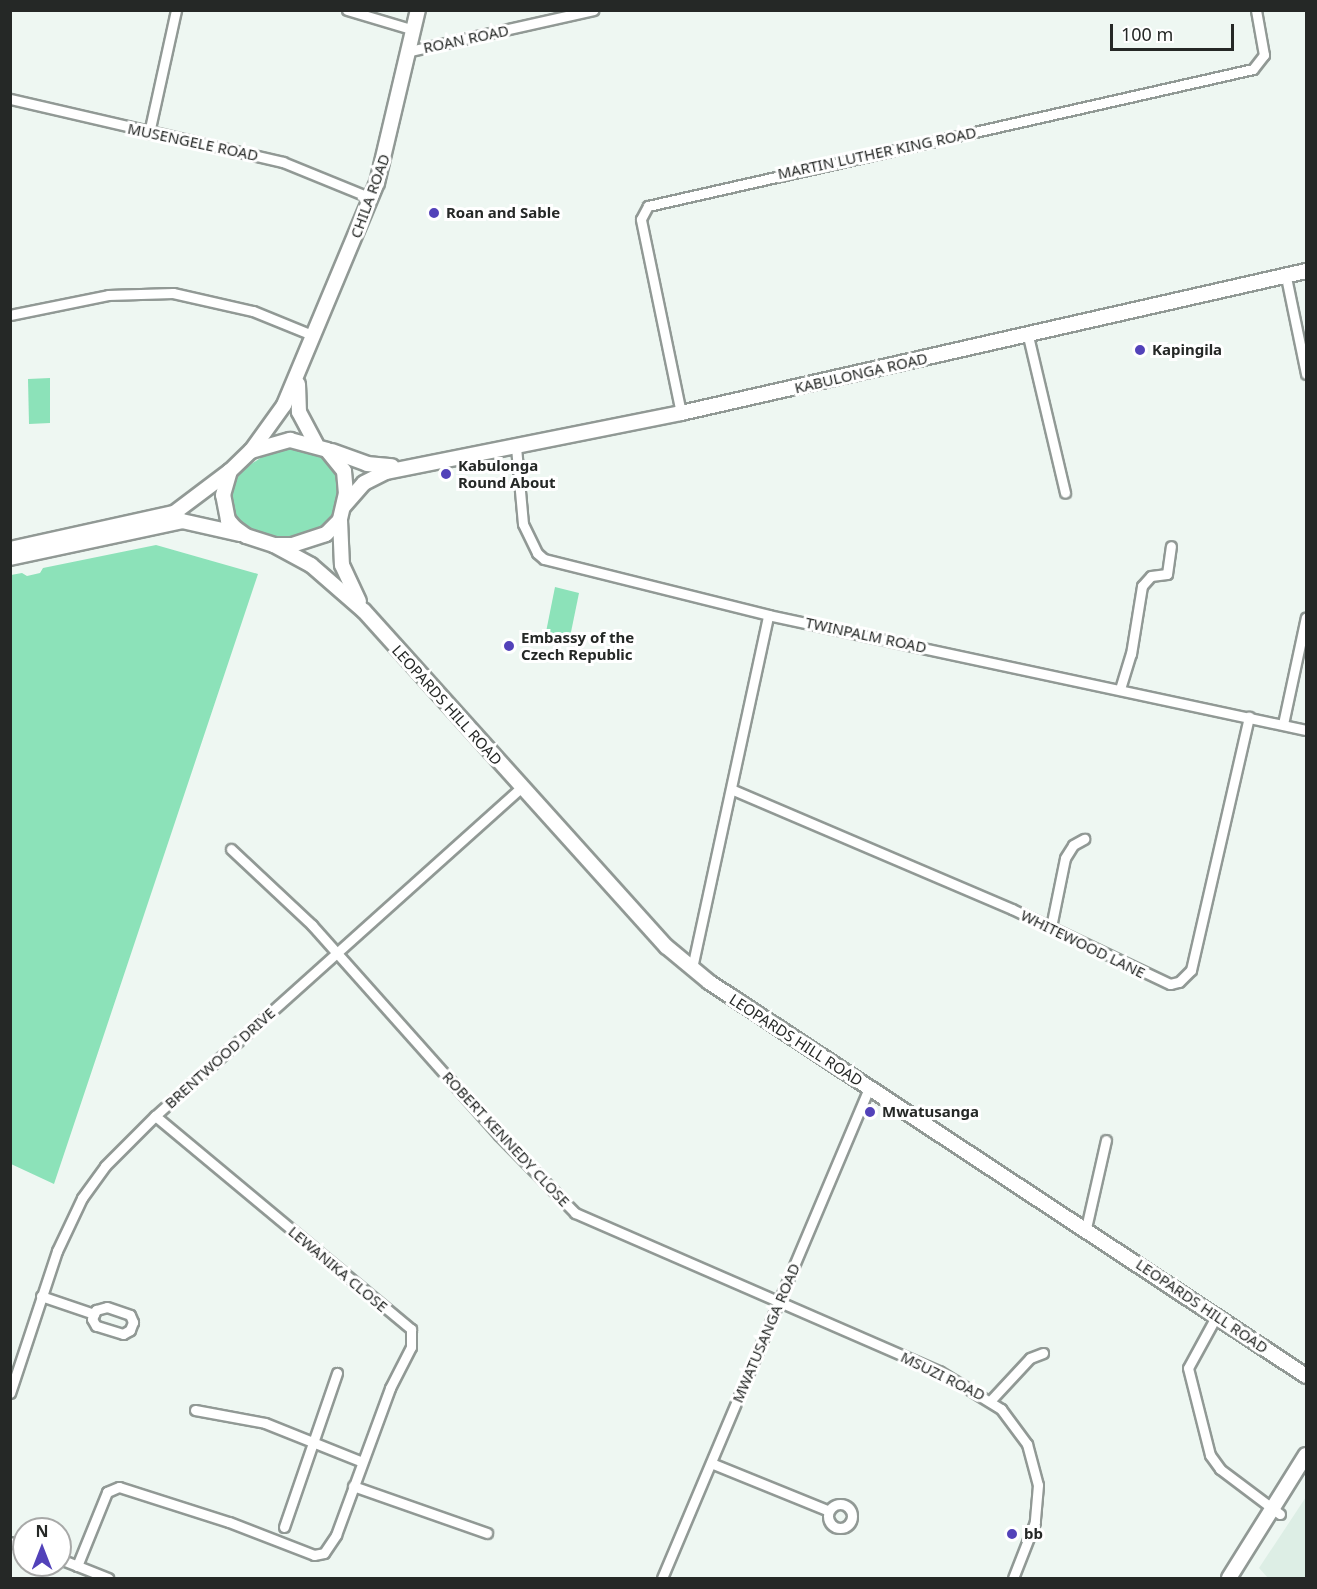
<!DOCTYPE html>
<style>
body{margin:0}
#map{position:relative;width:1317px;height:1589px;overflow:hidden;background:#eef7f2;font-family:"Noto Sans",sans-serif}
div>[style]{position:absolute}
.built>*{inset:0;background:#ddeee5}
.green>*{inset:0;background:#8ce2b9}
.roads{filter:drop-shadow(2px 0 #919995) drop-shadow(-2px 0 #919995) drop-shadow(0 2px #919995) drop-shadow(0 -2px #919995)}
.street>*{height:9px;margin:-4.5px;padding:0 4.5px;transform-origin:4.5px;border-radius:4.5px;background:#fff}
.street>.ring{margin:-4.5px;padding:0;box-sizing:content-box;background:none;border:9px solid #fff;border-radius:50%}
.secondary>*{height:14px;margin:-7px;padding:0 7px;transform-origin:7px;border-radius:7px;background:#fff}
.dots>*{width:16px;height:16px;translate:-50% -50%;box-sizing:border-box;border:3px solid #fff;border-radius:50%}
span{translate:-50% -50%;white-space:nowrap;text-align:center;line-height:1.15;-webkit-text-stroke:6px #fff;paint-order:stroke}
.street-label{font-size:15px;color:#252826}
.poi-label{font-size:15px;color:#252826;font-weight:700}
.left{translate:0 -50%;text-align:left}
.frame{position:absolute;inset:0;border:12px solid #252826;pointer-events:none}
.north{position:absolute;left:12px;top:1517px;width:60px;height:60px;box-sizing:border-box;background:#fff;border:2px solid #a8a9a8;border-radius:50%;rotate:0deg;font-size:16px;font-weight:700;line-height:24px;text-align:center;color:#252826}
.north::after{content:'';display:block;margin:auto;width:21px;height:27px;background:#5242b9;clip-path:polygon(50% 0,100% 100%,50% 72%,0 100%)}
.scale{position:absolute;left:1110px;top:24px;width:124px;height:27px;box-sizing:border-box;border:3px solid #252826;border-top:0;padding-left:8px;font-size:18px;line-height:21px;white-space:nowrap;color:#252826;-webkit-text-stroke:4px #fff;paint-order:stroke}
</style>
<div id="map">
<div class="built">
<div style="clip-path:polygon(1306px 1497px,1306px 1578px,1268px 1578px,1259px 1568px)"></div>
</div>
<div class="green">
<div style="clip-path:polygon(50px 378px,50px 423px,29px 424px,28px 379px)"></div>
<div style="clip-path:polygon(302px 446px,315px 448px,334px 464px,343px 490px,329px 523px,295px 538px,277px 539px,256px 535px,231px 518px,230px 489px,242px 470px,268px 453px)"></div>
<div style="clip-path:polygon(156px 545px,258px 574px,54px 1184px,11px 1164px,11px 575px,22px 573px,27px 576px,40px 573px,43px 568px)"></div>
<div style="clip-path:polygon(555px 587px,579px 593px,570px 637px,546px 632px)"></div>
</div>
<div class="roads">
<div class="street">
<div style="left:347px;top:10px;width:70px;rotate:16.6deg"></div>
<div style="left:410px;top:51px;width:188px;rotate:-12.6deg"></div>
<div style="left:10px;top:99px;width:280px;rotate:13deg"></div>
<div style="left:283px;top:162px;width:95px;rotate:22.2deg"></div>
<div style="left:149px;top:133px;width:126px;rotate:-77.6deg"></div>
<div style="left:1286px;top:277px;width:99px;rotate:78.3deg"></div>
<div style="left:10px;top:315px;width:100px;rotate:-11.5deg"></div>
<div style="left:108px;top:295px;width:65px;rotate:-1.8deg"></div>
<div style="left:173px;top:293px;width:82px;rotate:12.7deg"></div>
<div style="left:253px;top:311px;width:64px;rotate:22.1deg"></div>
<div style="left:1028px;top:336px;width:161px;rotate:76.7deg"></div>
<div style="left:681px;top:413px;width:198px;rotate:-101.7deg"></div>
<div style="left:641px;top:219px;width:15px;rotate:-62deg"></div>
<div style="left:648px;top:206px;width:620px;rotate:-12.76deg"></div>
<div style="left:1253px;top:69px;width:18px;rotate:-52deg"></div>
<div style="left:1264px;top:55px;width:46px;rotate:-100.1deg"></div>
<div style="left:516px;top:447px;width:77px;rotate:84.8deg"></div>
<div style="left:523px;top:524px;width:32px;rotate:64deg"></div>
<div style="left:537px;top:553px;width:9px;rotate:41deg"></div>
<div style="left:544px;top:559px;width:231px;rotate:14deg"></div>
<div style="left:768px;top:615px;width:550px;rotate:12.07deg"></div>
<div style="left:1120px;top:689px;width:37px;rotate:-73deg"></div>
<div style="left:1131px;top:654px;width:69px;rotate:-80.8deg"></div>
<div style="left:1142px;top:586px;width:13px;rotate:-48deg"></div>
<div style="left:1151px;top:576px;width:16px;rotate:-7deg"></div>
<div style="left:1167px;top:574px;width:28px;rotate:-82deg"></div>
<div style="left:1283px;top:724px;width:109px;rotate:-77.9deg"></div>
<div style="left:733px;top:790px;width:303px;rotate:23.1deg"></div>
<div style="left:1012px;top:909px;width:175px;rotate:25.4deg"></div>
<div style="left:1170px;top:984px;width:9px;rotate:-13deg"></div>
<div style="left:1179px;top:982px;width:17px;rotate:-45deg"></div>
<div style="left:1191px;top:970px;width:260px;rotate:-77.1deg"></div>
<div style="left:231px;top:849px;width:111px;rotate:43.2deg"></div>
<div style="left:312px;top:925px;width:281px;rotate:48.3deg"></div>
<div style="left:499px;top:1135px;width:109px;rotate:45.7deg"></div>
<div style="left:575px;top:1213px;width:397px;rotate:23.5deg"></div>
<div style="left:939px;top:1371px;width:73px;rotate:31.5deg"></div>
<div style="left:1001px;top:1409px;width:44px;rotate:53.4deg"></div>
<div style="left:1027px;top:1444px;width:42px;rotate:75deg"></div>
<div style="left:1038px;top:1485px;width:37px;rotate:95deg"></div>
<div style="left:1035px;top:1522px;width:60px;rotate:111.4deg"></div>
<div style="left:1051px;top:927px;width:70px;rotate:-78.5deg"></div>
<div style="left:1065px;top:858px;width:15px;rotate:-58deg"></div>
<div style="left:1073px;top:845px;width:13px;rotate:-29deg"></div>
<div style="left:692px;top:968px;width:361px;rotate:-77.8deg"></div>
<div style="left:1086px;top:1228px;width:90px;rotate:-77.2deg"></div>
<div style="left:41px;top:1296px;width:56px;rotate:18.8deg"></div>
<div style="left:107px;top:1307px;width:24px;rotate:19deg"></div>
<div style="left:130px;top:1315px;width:8px;rotate:67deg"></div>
<div style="left:133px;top:1322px;width:9px;rotate:111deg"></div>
<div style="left:130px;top:1330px;width:8px;rotate:150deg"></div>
<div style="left:123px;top:1334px;width:28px;rotate:-163deg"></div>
<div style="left:96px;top:1326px;width:8px;rotate:-120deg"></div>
<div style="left:92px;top:1319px;width:10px;rotate:-66deg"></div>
<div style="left:96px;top:1310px;width:11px;rotate:-15deg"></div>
<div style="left:1217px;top:1315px;width:60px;rotate:118.7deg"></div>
<div style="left:1188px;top:1368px;width:90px;rotate:75.8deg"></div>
<div style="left:1210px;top:1455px;width:17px;rotate:54deg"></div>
<div style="left:1220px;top:1469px;width:75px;rotate:36.9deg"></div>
<div style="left:10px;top:1393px;width:150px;rotate:-71.7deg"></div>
<div style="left:57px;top:1251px;width:59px;rotate:-64.7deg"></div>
<div style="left:82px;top:1198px;width:39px;rotate:-54deg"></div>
<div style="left:105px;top:1166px;width:71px;rotate:-45deg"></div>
<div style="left:155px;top:1116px;width:491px;rotate:-41.9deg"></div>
<div style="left:991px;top:1400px;width:57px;rotate:-47.1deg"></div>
<div style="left:1030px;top:1358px;width:14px;rotate:-21deg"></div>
<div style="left:195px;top:1410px;width:71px;rotate:10.5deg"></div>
<div style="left:265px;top:1423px;width:102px;rotate:21.8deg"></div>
<div style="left:711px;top:1463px;width:127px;rotate:22.1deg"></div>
<div style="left:353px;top:1486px;width:142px;rotate:19.3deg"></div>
<div class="ring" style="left:828px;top:1504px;width:15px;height:15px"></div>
<div style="left:284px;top:1527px;width:163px;rotate:-71deg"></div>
<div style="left:10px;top:1542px;width:15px;rotate:16deg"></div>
<div style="left:60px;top:1559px;width:52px;rotate:21.6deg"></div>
<div style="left:77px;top:1566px;width:80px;rotate:-67.9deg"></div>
<div style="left:107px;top:1492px;width:13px;rotate:-23deg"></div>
<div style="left:119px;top:1487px;width:115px;rotate:17.7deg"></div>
<div style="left:229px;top:1522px;width:91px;rotate:21.2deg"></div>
<div style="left:314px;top:1555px;width:10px;rotate:-11deg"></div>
<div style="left:324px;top:1553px;width:22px;rotate:-56deg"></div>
<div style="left:336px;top:1535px;width:157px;rotate:-69.8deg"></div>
<div style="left:390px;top:1388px;width:46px;rotate:-62.9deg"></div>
<div style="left:411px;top:1347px;width:18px;rotate:-90deg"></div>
<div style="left:411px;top:1329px;width:333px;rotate:-140.2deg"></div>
<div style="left:662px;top:1578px;width:532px;rotate:-67.1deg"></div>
</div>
<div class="secondary">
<div style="left:298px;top:384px;width:28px;rotate:88deg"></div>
<div style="left:299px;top:412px;width:36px;rotate:62deg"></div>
<div style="left:290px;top:440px;width:38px;rotate:15deg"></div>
<div style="left:327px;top:450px;width:27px;rotate:51deg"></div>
<div style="left:344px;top:471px;width:22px;rotate:85deg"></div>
<div style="left:346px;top:493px;width:28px;rotate:103deg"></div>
<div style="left:340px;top:520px;width:20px;rotate:135deg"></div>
<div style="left:326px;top:534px;width:35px;rotate:162deg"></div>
<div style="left:293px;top:545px;width:19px;rotate:180deg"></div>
<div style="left:274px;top:545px;width:29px;rotate:-162deg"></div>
<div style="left:246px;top:536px;width:14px;rotate:-144deg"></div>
<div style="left:235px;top:528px;width:11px;rotate:-131deg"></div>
<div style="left:228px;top:520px;width:25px;rotate:-101deg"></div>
<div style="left:223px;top:495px;width:25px;rotate:-74deg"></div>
<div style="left:230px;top:471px;width:29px;rotate:-44deg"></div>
<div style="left:251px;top:451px;width:41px;rotate:-15.8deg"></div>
<div style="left:251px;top:451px;width:57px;rotate:-54.3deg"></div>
<div style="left:284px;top:405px;width:241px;rotate:-67.3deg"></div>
<div style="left:377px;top:183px;width:178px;rotate:-76.7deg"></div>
<div style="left:332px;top:451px;width:37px;rotate:20deg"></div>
<div style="left:367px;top:464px;width:25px;rotate:5deg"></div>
<div style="left:344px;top:506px;width:30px;rotate:-49deg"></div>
<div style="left:364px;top:483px;width:25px;rotate:-27deg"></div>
<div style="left:386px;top:472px;width:301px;rotate:-11.3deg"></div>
<div style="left:681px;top:413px;width:641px;rotate:-12.8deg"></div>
<div style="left:340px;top:520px;width:45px;rotate:87.5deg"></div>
<div style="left:342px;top:565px;width:40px;rotate:65deg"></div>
<div style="left:274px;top:545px;width:42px;rotate:28.4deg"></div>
<div style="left:311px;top:565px;width:70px;rotate:41deg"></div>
<div style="left:364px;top:611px;width:452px;rotate:48deg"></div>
<div style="left:667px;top:947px;width:55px;rotate:39.8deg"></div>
<div style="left:709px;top:982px;width:715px;rotate:33.42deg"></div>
<div style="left:10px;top:549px;width:168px;rotate:-12.4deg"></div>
<div style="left:174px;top:513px;width:70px;rotate:-36.9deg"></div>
<div style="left:10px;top:558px;width:176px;rotate:-12.1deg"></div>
<div style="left:182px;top:521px;width:59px;rotate:12.6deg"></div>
<div style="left:1229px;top:1578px;width:145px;rotate:-58deg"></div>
</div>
</div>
<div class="dots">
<div style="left:434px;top:213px;background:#5242b9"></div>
<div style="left:1140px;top:350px;background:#5242b9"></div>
<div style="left:446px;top:474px;background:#5242b9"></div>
<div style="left:509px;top:646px;background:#5242b9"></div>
<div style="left:870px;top:1112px;background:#5242b9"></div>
<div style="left:1012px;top:1534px;background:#5242b9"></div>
</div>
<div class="street-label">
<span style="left:466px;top:39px;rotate:-12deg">ROAN ROAD</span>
<span style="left:193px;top:142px;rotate:12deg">MUSENGELE ROAD</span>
<span style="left:877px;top:153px;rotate:-12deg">MARTIN LUTHER KING ROAD</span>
<span style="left:370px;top:196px;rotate:-70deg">CHILA ROAD</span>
<span style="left:861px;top:373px;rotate:-13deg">KABULONGA ROAD</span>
<span style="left:866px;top:635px;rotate:12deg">TWINPALM ROAD</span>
<span style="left:447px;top:705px;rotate:48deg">LEOPARDS HILL ROAD</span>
<span style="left:1083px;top:944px;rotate:26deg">WHITEWOOD LANE</span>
<span style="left:796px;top:1040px;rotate:33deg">LEOPARDS HILL ROAD</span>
<span style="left:220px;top:1058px;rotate:-42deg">BRENTWOOD DRIVE</span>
<span style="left:506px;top:1139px;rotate:47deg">ROBERT KENNEDY CLOSE</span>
<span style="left:338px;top:1269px;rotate:40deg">LEWANIKA CLOSE</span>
<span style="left:1202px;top:1306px;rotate:34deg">LEOPARDS HILL ROAD</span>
<span style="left:766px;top:1333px;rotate:-67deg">MWATUSANGA ROAD</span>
<span style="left:943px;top:1376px;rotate:26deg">MSUZI ROAD</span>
</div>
<div class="poi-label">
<span class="left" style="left:446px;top:213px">Roan and Sable</span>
<span class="left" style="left:1152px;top:350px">Kapingila</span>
<span class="left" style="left:458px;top:474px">Kabulonga<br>Round About</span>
<span class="left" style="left:521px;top:646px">Embassy of the<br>Czech Republic</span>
<span class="left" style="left:882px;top:1112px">Mwatusanga</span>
<span class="left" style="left:1024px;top:1534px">bb</span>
</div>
<div class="frame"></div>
<div class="north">N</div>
<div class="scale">100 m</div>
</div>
